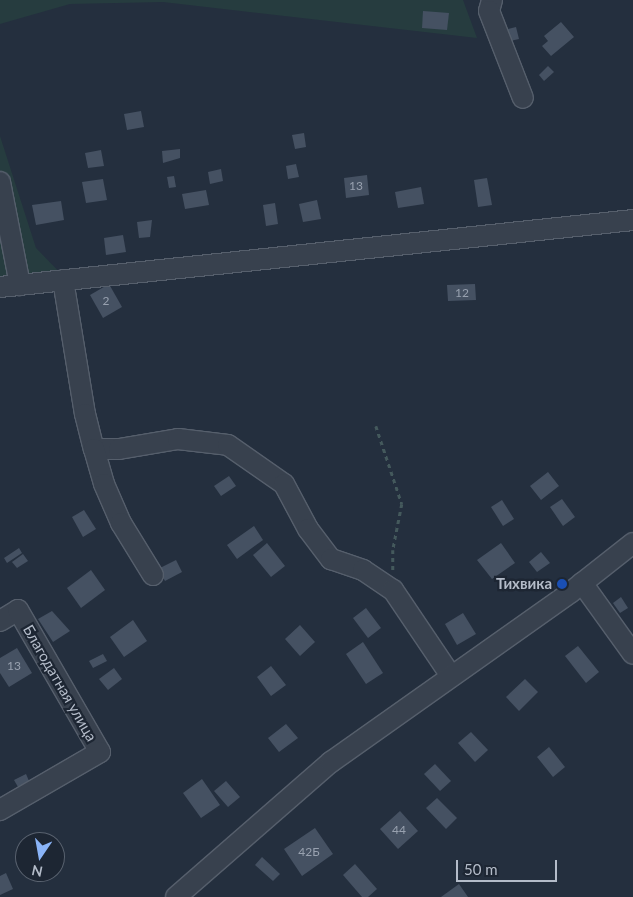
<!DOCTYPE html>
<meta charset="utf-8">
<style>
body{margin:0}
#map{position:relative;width:633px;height:897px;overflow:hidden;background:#242f3e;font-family:Lato,sans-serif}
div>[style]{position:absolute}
.green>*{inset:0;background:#263c3f}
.building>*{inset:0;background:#455162}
.path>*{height:2.5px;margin-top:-1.25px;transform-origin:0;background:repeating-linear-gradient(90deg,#44595c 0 4px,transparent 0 8px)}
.roads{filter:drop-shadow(1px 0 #565f6c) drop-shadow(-1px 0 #565f6c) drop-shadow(0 1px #565f6c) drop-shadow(0 -1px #565f6c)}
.minor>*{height:20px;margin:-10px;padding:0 10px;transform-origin:10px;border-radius:10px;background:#38414e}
.dots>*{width:14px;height:14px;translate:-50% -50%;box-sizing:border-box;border:2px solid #1d2633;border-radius:50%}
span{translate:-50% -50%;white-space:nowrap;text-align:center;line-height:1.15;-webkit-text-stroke:4.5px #1d2633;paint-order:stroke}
.number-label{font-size:12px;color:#98a1af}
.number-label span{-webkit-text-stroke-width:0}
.poi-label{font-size:15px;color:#b4bcc9;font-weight:700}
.right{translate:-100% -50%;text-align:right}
.street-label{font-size:15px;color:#b4bcc9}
.north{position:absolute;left:15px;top:832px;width:50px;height:50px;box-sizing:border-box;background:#1d2633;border:1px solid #59626f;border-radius:50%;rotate:192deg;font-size:14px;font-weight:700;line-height:20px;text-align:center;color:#b4bcc9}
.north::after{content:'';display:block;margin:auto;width:18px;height:22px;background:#8ab4f8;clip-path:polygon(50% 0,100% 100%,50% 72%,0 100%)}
.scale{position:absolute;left:456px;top:860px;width:101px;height:22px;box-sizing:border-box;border:2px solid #b4bcc9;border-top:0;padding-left:6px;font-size:15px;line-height:18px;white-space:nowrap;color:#b4bcc9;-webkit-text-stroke:4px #1d2633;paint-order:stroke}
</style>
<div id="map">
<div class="green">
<div style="clip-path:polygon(0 0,463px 0,477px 38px,163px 2px,70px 4px,0 24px)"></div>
<div style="clip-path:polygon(0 136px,36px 248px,75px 288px,0 293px)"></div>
</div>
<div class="building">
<div style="clip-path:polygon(423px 11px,449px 13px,447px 30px,422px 28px)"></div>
<div style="clip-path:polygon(561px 22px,574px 37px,551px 56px,542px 46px,548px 41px,544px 36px)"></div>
<div style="clip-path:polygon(516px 27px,519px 39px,510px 41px,508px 29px)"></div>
<div style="clip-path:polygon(548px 66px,554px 72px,544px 81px,539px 75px)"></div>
<div style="clip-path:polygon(141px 111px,144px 127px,127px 130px,124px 114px)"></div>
<div style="clip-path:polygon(304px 133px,306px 147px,295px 149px,292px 135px)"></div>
<div style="clip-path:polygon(180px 149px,180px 158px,163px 163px,162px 151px)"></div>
<div style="clip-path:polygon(101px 150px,104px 166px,88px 168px,85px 153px)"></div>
<div style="clip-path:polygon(296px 164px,299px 177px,288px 179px,286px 166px)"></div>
<div style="clip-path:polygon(221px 169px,223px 181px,210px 184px,208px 172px)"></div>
<div style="clip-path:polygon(367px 175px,369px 195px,346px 198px,344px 178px)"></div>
<div style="clip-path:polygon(174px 176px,176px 187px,169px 188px,167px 177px)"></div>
<div style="clip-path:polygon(487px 178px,492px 205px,478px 207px,474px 180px)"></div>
<div style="clip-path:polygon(103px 179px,107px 200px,86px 203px,82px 182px)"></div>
<div style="clip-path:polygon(421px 187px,424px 204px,398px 208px,395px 192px)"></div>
<div style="clip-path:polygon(206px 190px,209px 205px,185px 209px,182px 194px)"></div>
<div style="clip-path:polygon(317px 200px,321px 219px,303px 222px,299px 204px)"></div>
<div style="clip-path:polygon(61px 201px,64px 220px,36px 225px,32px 205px)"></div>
<div style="clip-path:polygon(275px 203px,278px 224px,266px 226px,263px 205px)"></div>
<div style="clip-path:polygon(152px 220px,150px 237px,139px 238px,137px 222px)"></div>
<div style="clip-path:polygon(123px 235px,126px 252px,106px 255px,104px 238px)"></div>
<div style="clip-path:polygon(109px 284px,122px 307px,103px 318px,90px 295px)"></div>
<div style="clip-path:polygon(475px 284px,476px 300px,448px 301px,447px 285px)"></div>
<div style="clip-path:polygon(548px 472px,559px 486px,541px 500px,530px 486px)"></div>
<div style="clip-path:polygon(229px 476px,236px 486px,221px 496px,214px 486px)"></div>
<div style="clip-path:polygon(562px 499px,575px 517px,563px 526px,550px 507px)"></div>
<div style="clip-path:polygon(502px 500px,514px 519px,503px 526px,491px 507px)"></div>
<div style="clip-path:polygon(84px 510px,96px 529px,83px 537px,72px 517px)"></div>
<div style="clip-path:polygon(254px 526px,263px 540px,237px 559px,227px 545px)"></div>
<div style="clip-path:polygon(267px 543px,285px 566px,271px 577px,253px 555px)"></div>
<div style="clip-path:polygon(501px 543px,515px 563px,492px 579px,477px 560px)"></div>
<div style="clip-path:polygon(19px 548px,22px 553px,7px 563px,4px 558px)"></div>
<div style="clip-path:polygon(541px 552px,550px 563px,537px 572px,529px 562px)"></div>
<div style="clip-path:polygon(23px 554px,28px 561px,17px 568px,12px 562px)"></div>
<div style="clip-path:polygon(176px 560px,182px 572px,165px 581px,158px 569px)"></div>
<div style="clip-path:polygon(91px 570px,105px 590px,81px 608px,67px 588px)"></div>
<div style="clip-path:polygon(621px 597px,628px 608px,620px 613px,613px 603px)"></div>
<div style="clip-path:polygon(366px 608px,381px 628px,368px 638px,353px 618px)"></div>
<div style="clip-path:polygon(52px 611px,70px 631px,53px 642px,38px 619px)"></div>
<div style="clip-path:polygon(463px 613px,476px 634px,457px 645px,445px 624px)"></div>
<div style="clip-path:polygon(133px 620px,147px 641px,124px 657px,110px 637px)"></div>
<div style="clip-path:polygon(300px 625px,315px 642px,300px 656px,285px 639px)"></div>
<div style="clip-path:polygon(363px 642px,383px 673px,366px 684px,346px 654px)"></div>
<div style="clip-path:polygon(578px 646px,599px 672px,586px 683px,565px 656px)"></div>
<div style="clip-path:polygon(17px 648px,32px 673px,9px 687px,0 673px,0 658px)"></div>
<div style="clip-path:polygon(103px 654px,107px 661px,93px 668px,89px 661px)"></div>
<div style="clip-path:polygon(271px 666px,286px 685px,271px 696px,257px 677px)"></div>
<div style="clip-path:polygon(114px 668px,122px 679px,108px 690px,99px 679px)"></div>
<div style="clip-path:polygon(525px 679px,538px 692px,519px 711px,506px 697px)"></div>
<div style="clip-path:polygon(286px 724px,298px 738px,279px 752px,268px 738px)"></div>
<div style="clip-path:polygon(471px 732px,488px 750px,475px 762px,458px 743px)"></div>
<div style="clip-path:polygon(549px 747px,565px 767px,553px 777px,537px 757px)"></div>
<div style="clip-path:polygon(435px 764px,451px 781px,440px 791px,424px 774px)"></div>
<div style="clip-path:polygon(26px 774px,29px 781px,18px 787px,14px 780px)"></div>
<div style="clip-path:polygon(202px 779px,220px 805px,201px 818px,183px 793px)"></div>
<div style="clip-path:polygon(226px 781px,240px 797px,228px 807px,214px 791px)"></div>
<div style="clip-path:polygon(437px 798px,457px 818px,446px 829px,426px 808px)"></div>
<div style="clip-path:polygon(400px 811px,418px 831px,398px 849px,380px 829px)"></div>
<div style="clip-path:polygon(315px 828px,333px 854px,302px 876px,284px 849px)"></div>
<div style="clip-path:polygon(262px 857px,280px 874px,273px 881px,255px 865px)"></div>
<div style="clip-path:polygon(355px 864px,377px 889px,368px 897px,362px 897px,343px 875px)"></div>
<div style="clip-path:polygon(6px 873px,13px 889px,0 895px,0 876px)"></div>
<div style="clip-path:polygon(459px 884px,468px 897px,441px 897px)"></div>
</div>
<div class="path">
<div style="left:376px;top:426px;width:82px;rotate:71.6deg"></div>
<div style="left:402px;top:504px;width:47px;rotate:101.1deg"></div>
<div style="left:393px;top:550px;width:21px;rotate:90deg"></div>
</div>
<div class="roads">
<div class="minor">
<div style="left:492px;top:0;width:11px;rotate:105deg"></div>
<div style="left:489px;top:11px;width:93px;rotate:68.7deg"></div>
<div style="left:0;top:182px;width:105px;rotate:79deg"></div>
<div style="left:63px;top:280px;width:136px;rotate:80.7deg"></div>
<div style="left:85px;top:414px;width:36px;rotate:76deg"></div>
<div style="left:94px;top:449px;width:25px"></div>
<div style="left:119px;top:449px;width:60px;rotate:-9.6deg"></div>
<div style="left:178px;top:439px;width:50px;rotate:6.8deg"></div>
<div style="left:228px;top:445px;width:68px;rotate:34.9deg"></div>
<div style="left:284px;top:484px;width:51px;rotate:61.9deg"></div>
<div style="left:308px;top:529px;width:38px;rotate:53deg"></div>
<div style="left:331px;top:559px;width:34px;rotate:19deg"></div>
<div style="left:363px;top:570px;width:36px;rotate:34deg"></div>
<div style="left:393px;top:590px;width:104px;rotate:56deg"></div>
<div style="left:0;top:287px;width:637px;rotate:-6.04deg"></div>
<div style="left:94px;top:449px;width:36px;rotate:74deg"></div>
<div style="left:104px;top:484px;width:43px;rotate:66.4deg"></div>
<div style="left:121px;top:523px;width:61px;rotate:58.4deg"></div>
<div style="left:582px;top:583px;width:87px;rotate:54.3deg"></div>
<div style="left:0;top:621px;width:21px;rotate:-31deg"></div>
<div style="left:18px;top:610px;width:164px;rotate:60deg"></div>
<div style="left:100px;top:752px;width:116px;rotate:149.9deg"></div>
<div style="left:176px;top:897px;width:206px;rotate:-41.1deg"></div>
<div style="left:331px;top:762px;width:294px;rotate:-35.3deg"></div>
<div style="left:571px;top:592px;width:79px;rotate:-38.3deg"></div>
</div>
</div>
<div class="dots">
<div style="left:562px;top:584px;background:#1a4fb4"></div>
</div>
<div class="number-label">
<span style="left:356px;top:186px">13</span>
<span style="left:462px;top:293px">12</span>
<span style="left:106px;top:301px">2</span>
<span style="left:14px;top:666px">13</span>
<span style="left:399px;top:830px">44</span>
<span style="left:309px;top:852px">42Б</span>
</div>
<div class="poi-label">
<span class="right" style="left:552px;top:584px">Тихвика</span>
</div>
<div class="street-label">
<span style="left:60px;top:683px;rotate:60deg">Благодатная улица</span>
</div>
<div class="north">N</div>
<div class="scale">50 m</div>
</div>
